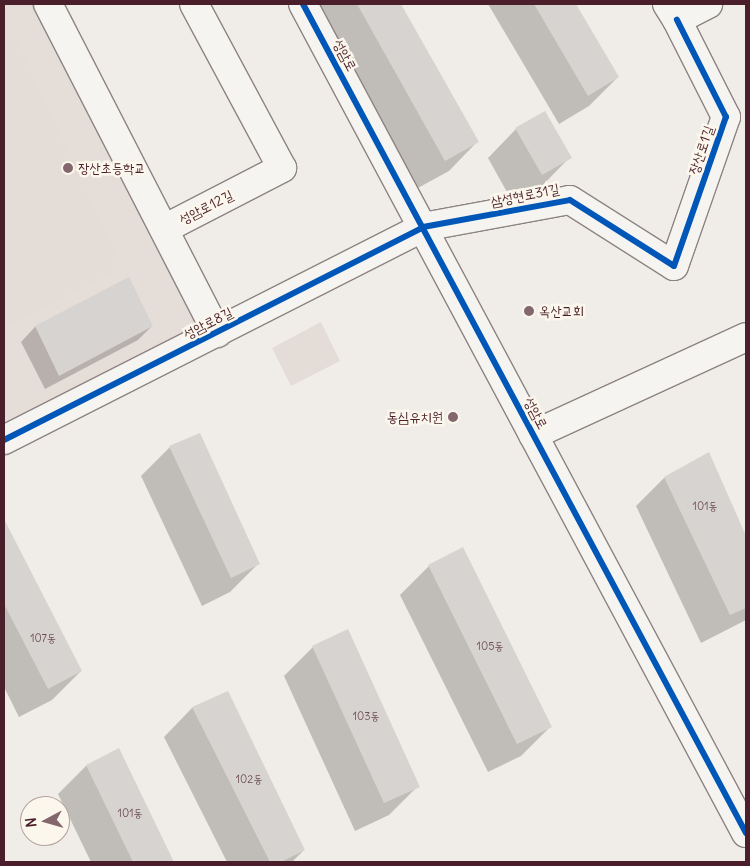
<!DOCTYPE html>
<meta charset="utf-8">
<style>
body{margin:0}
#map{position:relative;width:750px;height:866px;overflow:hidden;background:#f0ede8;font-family:Delius,"Poor Story",sans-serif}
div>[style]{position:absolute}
.built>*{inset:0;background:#e5ddd7}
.green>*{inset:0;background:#e4ddd7}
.shadow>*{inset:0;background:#0003}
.building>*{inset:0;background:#d7d3d0}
.roads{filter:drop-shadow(1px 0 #8d8383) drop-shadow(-1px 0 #8d8383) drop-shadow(0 1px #8d8383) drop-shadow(0 -1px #8d8383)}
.minor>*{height:28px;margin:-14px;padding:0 14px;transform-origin:14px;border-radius:14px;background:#f5f4f0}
.cycleway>*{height:6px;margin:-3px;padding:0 3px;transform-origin:3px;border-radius:3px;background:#0057b8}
.dots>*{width:14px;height:14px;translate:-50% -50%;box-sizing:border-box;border:2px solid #fbf7ec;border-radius:50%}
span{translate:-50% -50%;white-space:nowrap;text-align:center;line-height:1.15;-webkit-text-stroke:5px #fbf7ec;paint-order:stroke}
.number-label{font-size:11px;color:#6d4c54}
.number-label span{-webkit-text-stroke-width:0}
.street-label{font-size:14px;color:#4a1f2b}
.poi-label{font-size:14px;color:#4a1f2b}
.left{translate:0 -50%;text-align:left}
.right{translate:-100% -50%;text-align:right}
.frame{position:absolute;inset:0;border:5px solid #4a1f2b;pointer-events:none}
.north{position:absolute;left:20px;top:796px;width:50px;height:50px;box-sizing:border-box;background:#fbf7ec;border:1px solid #b4a19f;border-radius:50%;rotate:264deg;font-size:14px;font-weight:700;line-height:20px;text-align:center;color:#4a1f2b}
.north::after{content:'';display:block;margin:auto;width:18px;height:22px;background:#84676d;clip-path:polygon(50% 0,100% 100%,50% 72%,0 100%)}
</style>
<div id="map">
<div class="built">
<div style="clip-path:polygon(4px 4px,48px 4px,217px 333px,4px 440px)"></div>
</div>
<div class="green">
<div style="clip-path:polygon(12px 30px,123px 267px,4px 328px,4px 34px)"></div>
<div style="clip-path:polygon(321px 322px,340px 361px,291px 386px,272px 348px)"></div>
</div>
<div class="shadow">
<div style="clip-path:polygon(312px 4px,400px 4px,477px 142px,449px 171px,416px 189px)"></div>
<div style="clip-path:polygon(488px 4px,574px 4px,618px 77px,589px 106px,559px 124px)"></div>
<div style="clip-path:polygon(516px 129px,570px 157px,542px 186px,513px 203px,488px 158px)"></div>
<div style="clip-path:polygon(128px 278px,152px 326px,138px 340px,45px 389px,21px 342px,35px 327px)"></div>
<div style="clip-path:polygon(170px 447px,258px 564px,230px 592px,202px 606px,141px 476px)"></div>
<div style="clip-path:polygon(709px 454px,746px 539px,746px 620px,701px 643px,636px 506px,664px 478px)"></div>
<div style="clip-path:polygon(4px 525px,81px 671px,52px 700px,19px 717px,4px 687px)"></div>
<div style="clip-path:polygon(429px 566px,550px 727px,521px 756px,488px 772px,400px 595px)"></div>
<div style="clip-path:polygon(313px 647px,418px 786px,389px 815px,355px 831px,284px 676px)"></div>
<div style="clip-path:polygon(227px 692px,304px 850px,292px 862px,227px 862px,164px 737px,192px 708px)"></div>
<div style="clip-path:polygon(118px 749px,172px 862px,91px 862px,58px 794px,86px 766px)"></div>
</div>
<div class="building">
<div style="clip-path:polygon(357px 4px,401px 4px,479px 142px,445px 161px)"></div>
<div style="clip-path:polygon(534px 4px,576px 4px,619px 77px,588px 96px)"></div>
<div style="clip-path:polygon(545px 111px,572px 158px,542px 175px,515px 128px)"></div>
<div style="clip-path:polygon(129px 277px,153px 326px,59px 376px,35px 326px)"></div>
<div style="clip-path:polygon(200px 433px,260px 564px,231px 578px,169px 446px)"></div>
<div style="clip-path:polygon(709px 452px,746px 536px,746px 608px,730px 615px,664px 477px)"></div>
<div style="clip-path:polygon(4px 519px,82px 671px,48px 689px,4px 604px)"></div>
<div style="clip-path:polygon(463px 547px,552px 727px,517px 744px,428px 565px)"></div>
<div style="clip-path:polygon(348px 629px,420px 787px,384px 803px,312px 646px)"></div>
<div style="clip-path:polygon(228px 691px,305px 850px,281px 862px,270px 862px,192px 707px)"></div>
<div style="clip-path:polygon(119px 748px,174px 862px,133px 862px,86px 765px)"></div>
</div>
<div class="roads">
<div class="minor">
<div style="left:48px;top:4px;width:370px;rotate:62.8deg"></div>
<div style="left:303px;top:4px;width:940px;rotate:61.88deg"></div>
<div style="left:667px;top:4px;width:19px;rotate:58deg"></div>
<div style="left:677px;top:20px;width:35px;rotate:-27deg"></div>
<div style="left:164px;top:229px;width:133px;rotate:-27.3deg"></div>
<div style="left:282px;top:168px;width:186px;rotate:-118.2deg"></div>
<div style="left:533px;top:435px;width:234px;rotate:-24.7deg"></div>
<div style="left:4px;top:440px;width:470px;rotate:-26.9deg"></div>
<div style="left:423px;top:227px;width:149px;rotate:-10.4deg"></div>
<div style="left:570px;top:200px;width:123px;rotate:32.4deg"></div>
<div style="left:674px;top:266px;width:158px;rotate:-70.8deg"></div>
<div style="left:726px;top:117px;width:109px;rotate:-116.8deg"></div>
</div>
</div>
<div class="cycleway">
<div style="left:303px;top:4px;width:940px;rotate:61.88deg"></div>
<div style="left:4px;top:440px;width:470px;rotate:-26.9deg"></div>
<div style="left:423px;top:227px;width:149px;rotate:-10.4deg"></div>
<div style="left:570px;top:200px;width:123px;rotate:32.4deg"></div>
<div style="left:674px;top:266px;width:158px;rotate:-70.8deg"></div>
<div style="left:726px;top:117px;width:109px;rotate:-116.8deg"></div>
</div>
<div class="dots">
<div style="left:68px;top:168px;background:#84676d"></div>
<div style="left:529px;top:311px;background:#84676d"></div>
<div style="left:453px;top:417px;background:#84676d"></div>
</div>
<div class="number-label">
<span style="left:705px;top:506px">101동</span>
<span style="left:43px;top:638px">107동</span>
<span style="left:490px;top:646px">105동</span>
<span style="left:366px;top:716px">103동</span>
<span style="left:249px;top:779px">102동</span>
<span style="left:130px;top:813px">101동</span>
</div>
<div class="street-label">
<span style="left:345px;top:55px;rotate:62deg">성암로</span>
<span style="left:701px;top:150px;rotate:-71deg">장산로1길</span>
<span style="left:525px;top:195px;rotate:-11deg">삼성현로31길</span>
<span style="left:206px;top:207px;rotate:-27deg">성암로12길</span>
<span style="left:208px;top:323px;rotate:-27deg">성암로8길</span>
<span style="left:536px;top:413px;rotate:62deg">성암로</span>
</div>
<div class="poi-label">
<span class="left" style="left:78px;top:168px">장산초등학교</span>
<span class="left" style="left:539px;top:311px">옥산교회</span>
<span class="right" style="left:443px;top:417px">동심유치원</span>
</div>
<div class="frame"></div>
<div class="north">N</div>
</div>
